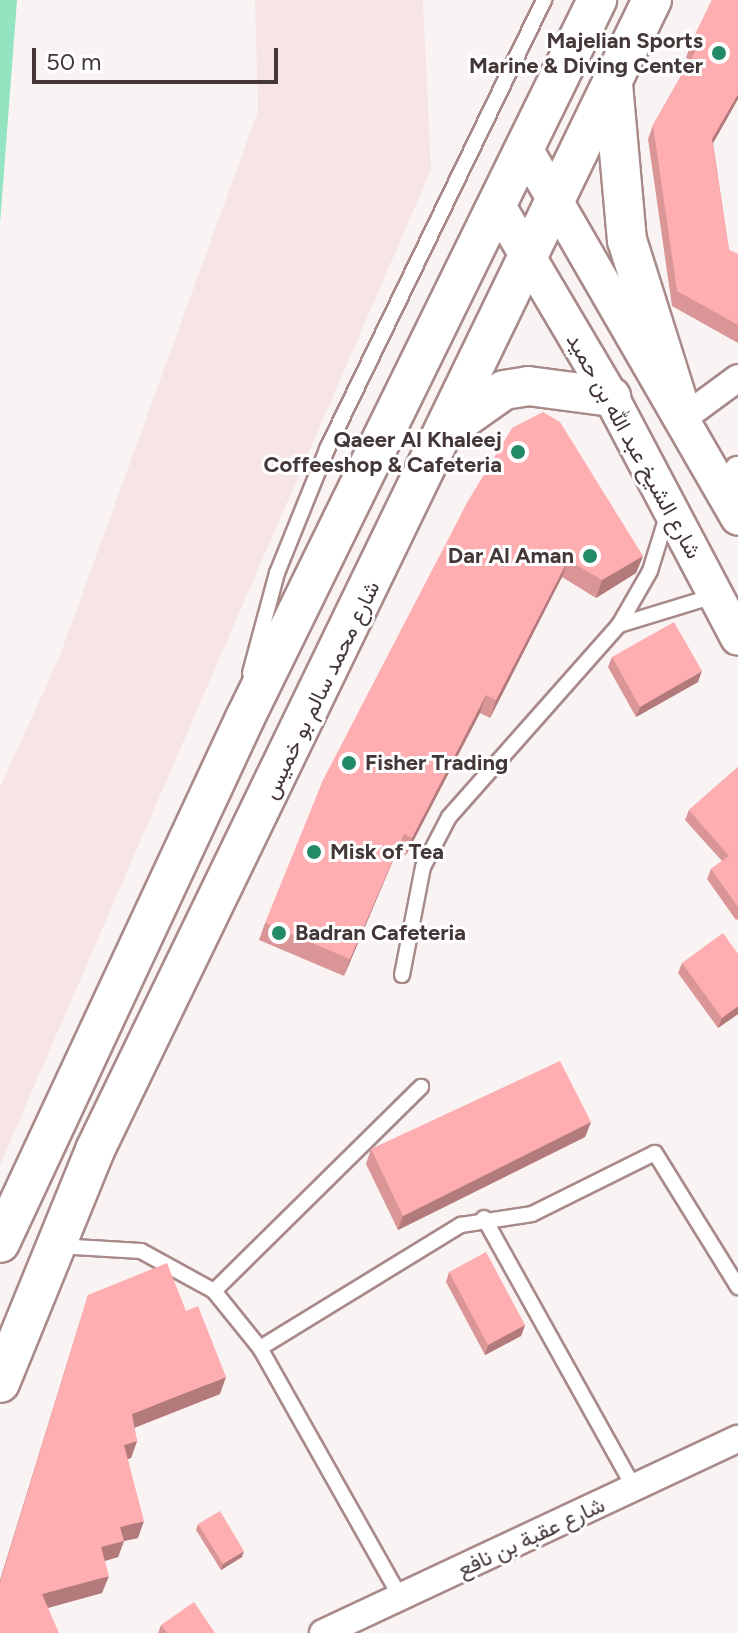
<!DOCTYPE html>
<meta charset="utf-8">
<style>
body{margin:0}
#map{position:relative;width:738px;height:1633px;overflow:hidden;background:#faf3f3;font-family:Figtree,Vazirmatn,sans-serif}
div>[style]{position:absolute}
.built>*{inset:0;background:#f7e5e5}
.water>*{inset:0;background:#93e4c0}
.roads{filter:drop-shadow(2px 0 #a88a8a) drop-shadow(-2px 0 #a88a8a) drop-shadow(0 2px #a88a8a) drop-shadow(0 -2px #a88a8a)}
.service>*{height:14px;margin:-7px;padding:0 7px;transform-origin:7px;border-radius:7px;background:#fff}
.minor>*{height:26px;margin:-13px;padding:0 13px;transform-origin:13px;border-radius:13px;background:#fff}
.tertiary>*{height:34px;margin:-17px;padding:0 17px;transform-origin:17px;border-radius:17px;background:#fff}
.secondary>*{height:38px;margin:-19px;padding:0 19px;transform-origin:19px;border-radius:19px;background:#fff}
.wall>*{inset:0;background:#da9697}
.shaded-wall>*{inset:0;background:#b27a7b}
.building>*{inset:0;background:#feaeb0}
.dots>*{width:22px;height:22px;translate:-50% -50%;box-sizing:border-box;border:4px solid #fff;border-radius:50%}
span{translate:-50% -50%;white-space:nowrap;text-align:center;line-height:1.15;-webkit-text-stroke:6px #fff;paint-order:stroke}
.poi-label{font-size:22px;color:#443737;font-weight:700}
.right{translate:-100% -50%;text-align:right}
.left{translate:0 -50%;text-align:left}
.street-label{font-size:22px;color:#443737}
.scale{position:absolute;left:32px;top:48px;width:246px;height:36px;box-sizing:border-box;border:4px solid #443737;border-top:0;padding-left:10px;font-size:24px;line-height:28px;white-space:nowrap;color:#443737;-webkit-text-stroke:6px #fff;paint-order:stroke}
</style>
<div id="map">
<div class="built">
<div style="clip-path:polygon(255px 0,423px 0,431px 170px,0 1165px,0 787px,59px 658px,258px 111px)"></div>
</div>
<div class="water">
<div style="clip-path:polygon(0 0,17px 0,0 224px)"></div>
</div>
<div class="roads">
<div class="service">
<div style="left:619px;top:625px;width:99px;rotate:-17deg"></div>
<div style="left:250px;top:673px;width:104px;rotate:-74.9deg"></div>
<div style="left:277px;top:573px;width:134px;rotate:-68deg"></div>
<div style="left:327px;top:449px;width:499px;rotate:-64.2deg"></div>
<div style="left:402px;top:975px;width:110px;rotate:-79deg"></div>
<div style="left:423px;top:867px;width:56px;rotate:-62.5deg"></div>
<div style="left:449px;top:817px;width:256px;rotate:-48.5deg"></div>
<div style="left:619px;top:625px;width:62px;rotate:-60.1deg"></div>
<div style="left:650px;top:571px;width:58px;rotate:-72.8deg"></div>
<div style="left:484px;top:1218px;width:309px;rotate:60.9deg"></div>
<div style="left:58px;top:1246px;width:83px;rotate:3.4deg"></div>
<div style="left:141px;top:1251px;width:83px;rotate:28.7deg"></div>
<div style="left:214px;top:1291px;width:73px;rotate:51.1deg"></div>
<div style="left:260px;top:1348px;width:287px;rotate:60.6deg"></div>
<div style="left:214px;top:1291px;width:291px;rotate:-44.6deg"></div>
<div style="left:260px;top:1348px;width:236px;rotate:-31.5deg"></div>
<div style="left:461px;top:1225px;width:72px;rotate:-8.8deg"></div>
<div style="left:532px;top:1214px;width:137px;rotate:-26.4deg"></div>
<div style="left:655px;top:1153px;width:158px;rotate:58.2deg"></div>
</div>
<div class="minor">
<div style="left:685px;top:417px;width:66px;rotate:-36.3deg"></div>
<div style="left:731px;top:503px;width:34px;rotate:-78deg"></div>
<div style="left:323px;top:1633px;width:458px;rotate:-25.1deg"></div>
</div>
<div class="tertiary">
<div style="left:527px;top:152px;width:422px;rotate:60deg"></div>
<div style="left:498px;top:206px;width:222px;rotate:59.4deg"></div>
<div style="left:611px;top:397px;width:272px;rotate:62.2deg"></div>
</div>
<div class="secondary">
<div style="left:613px;top:84px;width:157px;rotate:84.9deg"></div>
<div style="left:627px;top:240px;width:176px;rotate:72.5deg"></div>
<div style="left:453px;top:426px;width:62px;rotate:-35.2deg"></div>
<div style="left:504px;top:390px;width:24px;rotate:-9deg"></div>
<div style="left:528px;top:386px;width:84px;rotate:7.5deg"></div>
<div style="left:0;top:1243px;width:579px;rotate:-64.98deg"></div>
<div style="left:245px;top:718px;width:800px;rotate:-63.88deg"></div>
<div style="left:0;top:1383px;width:252px;rotate:-67.8deg"></div>
<div style="left:95px;top:1150px;width:1278px;rotate:-64.16deg"></div>
</div>
</div>
<div class="wall">
<div style="clip-path:polygon(712px 0,738px 99px,713px 143px,729px 250px,738px 254px,738px 343px,672px 306px,648px 139px,653px 125px,690px 60px,686px 58px,691px 43px)"></div>
<div style="clip-path:polygon(468px 501px,643px 556px,636px 573px,596px 598px,562px 577px,490px 718px,480px 713px,406px 855px,397px 851px,344px 976px,259px 940px,265px 923px)"></div>
<div style="clip-path:polygon(612px 657px,698px 682px,636px 717px,608px 667px)"></div>
<div style="clip-path:polygon(738px 767px,738px 919px,736px 920px,707px 879px,711px 869px,722px 861px,685px 820px,689px 810px)"></div>
<div style="clip-path:polygon(682px 963px,738px 1014px,718px 1028px,678px 973px)"></div>
<div style="clip-path:polygon(591px 1122px,585px 1137px,398px 1230px,366px 1164px,371px 1149px)"></div>
<div style="clip-path:polygon(449px 1272px,525px 1325px,521px 1336px,485px 1355px,446px 1282px)"></div>
<div style="clip-path:polygon(88px 1295px,220px 1394px,134px 1428px,137px 1441px,131px 1458px,128px 1459px,138px 1538px,124px 1541px,118px 1557px,104px 1561px,102px 1593px,48px 1608px,0 1633px,0 1580px)"></div>
<div style="clip-path:polygon(198px 1524px,242px 1557px,221px 1570px,196px 1530px)"></div>
<div style="clip-path:polygon(161px 1625px,215px 1633px,158px 1633px)"></div>
</div>
<div class="shaded-wall">
<div style="clip-path:polygon(738px 94px,738px 99px,707px 154px,712px 139px)"></div>
<div style="clip-path:polygon(643px 556px,636px 573px,596px 598px,602px 580px)"></div>
<div style="clip-path:polygon(568px 560px,562px 577px,490px 718px,496px 700px)"></div>
<div style="clip-path:polygon(702px 671px,698px 682px,636px 717px,640px 707px)"></div>
<div style="clip-path:polygon(486px 695px,480px 713px,406px 855px,412px 838px)"></div>
<div style="clip-path:polygon(404px 834px,397px 851px,344px 976px,350px 959px)"></div>
<div style="clip-path:polygon(738px 1006px,738px 1014px,718px 1028px,722px 1018px)"></div>
<div style="clip-path:polygon(591px 1122px,585px 1137px,398px 1230px,403px 1216px)"></div>
<div style="clip-path:polygon(525px 1325px,521px 1336px,485px 1355px,488px 1345px)"></div>
<div style="clip-path:polygon(226px 1377px,220px 1394px,126px 1431px,132px 1414px)"></div>
<div style="clip-path:polygon(137px 1441px,131px 1458px,118px 1462px,124px 1445px)"></div>
<div style="clip-path:polygon(144px 1521px,138px 1538px,124px 1541px,118px 1557px,95px 1564px,101px 1547px,120px 1527px)"></div>
<div style="clip-path:polygon(244px 1551px,242px 1557px,221px 1570px,223px 1564px)"></div>
<div style="clip-path:polygon(109px 1576px,102px 1593px,36px 1611px,42px 1594px)"></div>
</div>
<div class="building">
<div style="clip-path:polygon(712px 0,738px 0,738px 94px,712px 139px,729px 250px,738px 254px,738px 325px,677px 291px,653px 125px,698px 47px,691px 43px)"></div>
<div style="clip-path:polygon(543px 412px,560px 422px,643px 556px,602px 580px,568px 560px,496px 700px,486px 695px,412px 838px,404px 834px,350px 959px,265px 923px,323px 780px,468px 501px,512px 428px)"></div>
<div style="clip-path:polygon(674px 622px,702px 671px,640px 707px,612px 657px)"></div>
<div style="clip-path:polygon(738px 767px,738px 907px,711px 869px,729px 856px,689px 810px)"></div>
<div style="clip-path:polygon(723px 933px,738px 954px,738px 1006px,722px 1018px,682px 963px)"></div>
<div style="clip-path:polygon(560px 1061px,591px 1122px,403px 1216px,371px 1149px)"></div>
<div style="clip-path:polygon(486px 1252px,525px 1325px,488px 1345px,449px 1272px)"></div>
<div style="clip-path:polygon(167px 1263px,186px 1311px,198px 1306px,226px 1377px,132px 1414px,137px 1441px,124px 1445px,144px 1521px,120px 1527px,124px 1541px,101px 1547px,109px 1576px,42px 1594px,59px 1633px,0 1633px,0 1583px,88px 1295px)"></div>
<div style="clip-path:polygon(220px 1511px,244px 1551px,223px 1564px,198px 1524px)"></div>
<div style="clip-path:polygon(194px 1602px,215px 1633px,167px 1633px,161px 1625px)"></div>
</div>
<div class="dots">
<div style="left:719px;top:53px;background:#228a66"></div>
<div style="left:518px;top:452px;background:#228a66"></div>
<div style="left:590px;top:556px;background:#228a66"></div>
<div style="left:349px;top:763px;background:#228a66"></div>
<div style="left:314px;top:852px;background:#228a66"></div>
<div style="left:279px;top:933px;background:#228a66"></div>
</div>
<div class="poi-label">
<span class="right" style="left:703px;top:53px">Majelian Sports<br>Marine &amp; Diving Center</span>
<span class="right" style="left:502px;top:452px">Qaeer Al Khaleej<br>Coffeeshop &amp; Cafeteria</span>
<span class="right" style="left:574px;top:556px">Dar Al Aman</span>
<span class="left" style="left:365px;top:763px">Fisher Trading</span>
<span class="left" style="left:330px;top:852px">Misk of Tea</span>
<span class="left" style="left:295px;top:933px">Badran Cafeteria</span>
</div>
<div class="street-label">
<span style="left:634px;top:446px;rotate:61deg">شارع الشيخ عبد الله بن حميد</span>
<span style="left:321px;top:690px;rotate:-64deg">شارع محمد سالم بو خميس</span>
<span style="left:531px;top:1537px;rotate:-25deg">شارع عقبة بن نافع</span>
</div>
<div class="scale">50 m</div>
</div>
